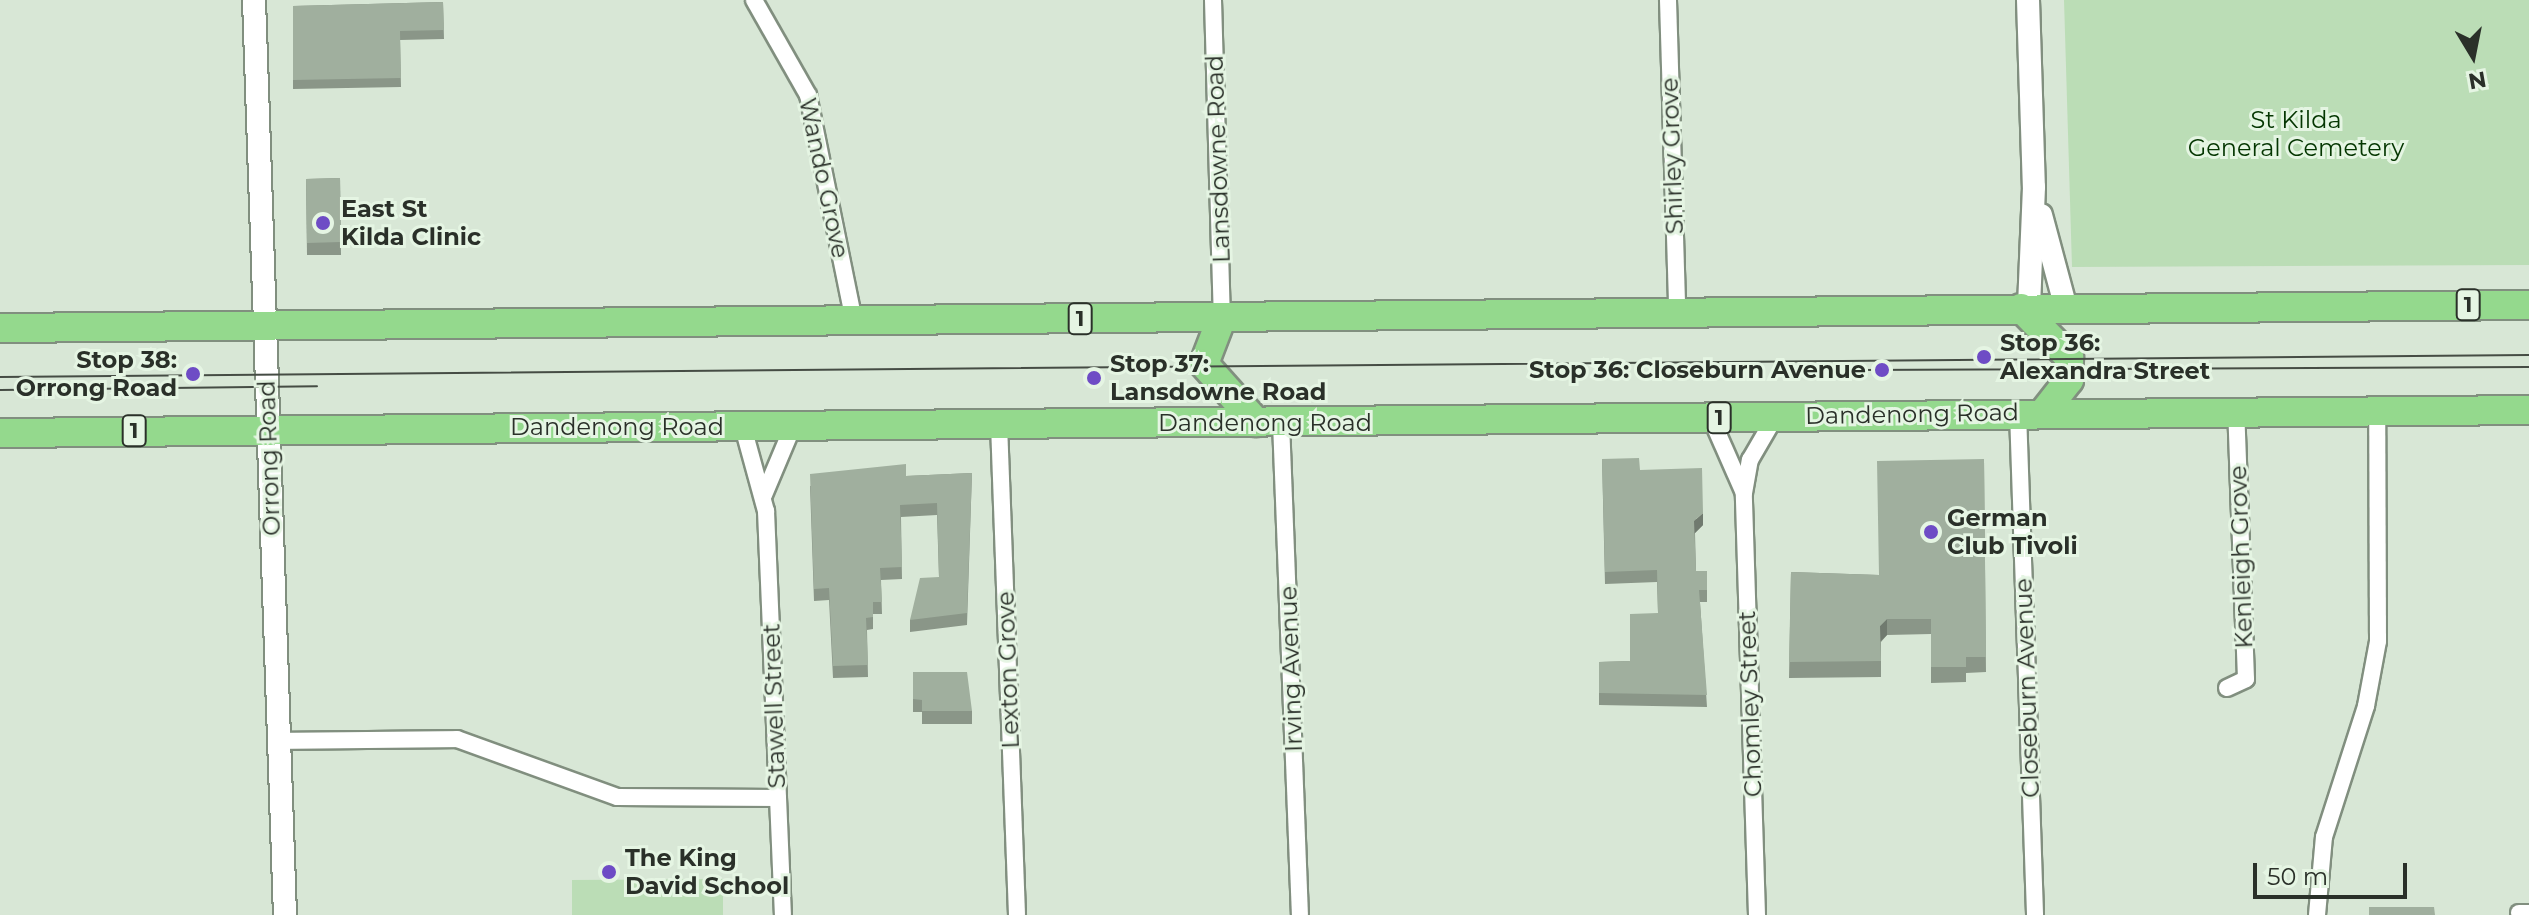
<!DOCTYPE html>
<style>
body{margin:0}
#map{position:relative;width:2529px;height:915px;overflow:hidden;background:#d8e7d6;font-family:Montserrat,sans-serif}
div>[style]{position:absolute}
.green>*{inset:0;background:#bbddb6}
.roads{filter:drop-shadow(2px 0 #818f7f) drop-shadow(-2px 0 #818f7f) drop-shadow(0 2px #818f7f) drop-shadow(0 -2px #818f7f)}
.street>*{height:16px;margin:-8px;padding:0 8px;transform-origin:8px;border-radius:8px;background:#fff}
.secondary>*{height:22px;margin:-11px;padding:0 11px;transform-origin:11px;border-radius:11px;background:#fff}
.highway>*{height:28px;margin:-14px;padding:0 14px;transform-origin:14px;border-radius:14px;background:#94d98d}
.tram>*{height:2px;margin:-1px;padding:0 1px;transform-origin:1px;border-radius:1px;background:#454c44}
.wall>*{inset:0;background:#8a9688}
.shaded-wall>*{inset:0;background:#707a6f}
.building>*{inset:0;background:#a0af9e}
.dots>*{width:22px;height:22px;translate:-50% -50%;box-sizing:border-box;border:4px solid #e5f5e3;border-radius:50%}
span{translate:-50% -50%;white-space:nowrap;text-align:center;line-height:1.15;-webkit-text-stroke:6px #e5f5e3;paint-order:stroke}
.shield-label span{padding:2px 6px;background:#e5f5e3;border:2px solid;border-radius:6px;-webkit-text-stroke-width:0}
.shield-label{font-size:22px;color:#2a3029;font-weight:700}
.park-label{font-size:24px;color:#043601}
.street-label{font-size:24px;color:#2a3029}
.poi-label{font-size:24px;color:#2a3029;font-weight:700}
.left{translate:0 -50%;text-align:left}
.right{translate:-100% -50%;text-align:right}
.north{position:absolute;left:2433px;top:16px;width:80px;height:80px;-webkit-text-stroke:6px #e5f5e3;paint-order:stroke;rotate:170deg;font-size:22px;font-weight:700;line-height:32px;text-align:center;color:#2a3029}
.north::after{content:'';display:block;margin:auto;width:28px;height:36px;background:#2a3029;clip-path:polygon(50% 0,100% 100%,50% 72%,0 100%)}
.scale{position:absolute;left:2253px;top:863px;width:154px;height:36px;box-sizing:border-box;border:4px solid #2a3029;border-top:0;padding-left:10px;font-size:24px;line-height:28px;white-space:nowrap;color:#2a3029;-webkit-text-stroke:6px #e5f5e3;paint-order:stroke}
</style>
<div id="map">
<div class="green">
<div style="clip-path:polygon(2064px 0,2529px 0,2529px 265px,2072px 267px)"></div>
<div style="clip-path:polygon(723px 879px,723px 915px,572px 915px,572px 880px)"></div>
</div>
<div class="roads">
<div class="street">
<div style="left:754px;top:0;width:109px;rotate:60.4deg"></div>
<div style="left:808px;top:95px;width:231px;rotate:78.5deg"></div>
<div style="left:1213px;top:0;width:317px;rotate:88.4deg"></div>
<div style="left:1668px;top:0;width:312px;rotate:88.3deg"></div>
<div style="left:2018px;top:412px;width:503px;rotate:88.06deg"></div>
<div style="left:1711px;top:418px;width:80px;rotate:66.3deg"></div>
<div style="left:1281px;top:422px;width:493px;rotate:87.8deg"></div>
<div style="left:999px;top:424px;width:491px;rotate:87.9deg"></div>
<div style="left:743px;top:427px;width:87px;rotate:74.7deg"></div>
<div style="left:766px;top:511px;width:404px;rotate:87.6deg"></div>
<div style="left:764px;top:495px;width:75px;rotate:-67.2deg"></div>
<div style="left:2227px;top:688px;width:21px;rotate:-25deg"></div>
<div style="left:2246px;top:679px;width:267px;rotate:-92.1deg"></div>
<div style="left:278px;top:741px;width:179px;rotate:-0.6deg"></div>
<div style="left:457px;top:739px;width:170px;rotate:19.9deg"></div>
<div style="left:617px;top:797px;width:161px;rotate:0.4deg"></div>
<div style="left:2519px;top:913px;width:10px"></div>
<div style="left:1757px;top:915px;width:422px;rotate:-91.8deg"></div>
<div style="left:1744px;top:493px;width:34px;rotate:-80deg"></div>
<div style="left:1750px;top:460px;width:50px;rotate:-59.8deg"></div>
<div style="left:2317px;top:915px;width:78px;rotate:-84.9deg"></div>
<div style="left:2324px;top:837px;width:138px;rotate:-72.2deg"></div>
<div style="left:2366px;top:706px;width:66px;rotate:-79.5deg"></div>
<div style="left:2378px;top:641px;width:230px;rotate:-90.2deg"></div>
</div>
<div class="secondary">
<div style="left:254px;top:0;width:916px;rotate:88.06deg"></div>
<div style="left:2028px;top:0;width:187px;rotate:88.2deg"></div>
<div style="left:2034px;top:187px;width:121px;rotate:92.4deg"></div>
<div style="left:2041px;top:215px;width:96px;rotate:75deg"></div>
</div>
<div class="highway">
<div style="left:2021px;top:308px;width:69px;rotate:45.6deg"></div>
<div style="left:2069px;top:357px;width:23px;rotate:90deg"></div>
<div style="left:2069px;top:380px;width:41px;rotate:128deg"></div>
<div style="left:1222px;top:317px;width:50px;rotate:111deg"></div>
<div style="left:1204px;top:364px;width:78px;rotate:48.1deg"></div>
<div style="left:0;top:328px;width:2529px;rotate:-0.52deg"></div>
<div style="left:0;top:433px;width:2529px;rotate:-0.52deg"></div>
</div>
</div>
<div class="tram">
<div style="left:1857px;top:370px;width:672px;rotate:-0.26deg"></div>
<div style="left:0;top:377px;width:2529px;rotate:-0.5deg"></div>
<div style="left:0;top:390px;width:317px;rotate:-0.7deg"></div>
</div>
<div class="wall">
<div style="clip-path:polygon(443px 2px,444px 39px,400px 40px,401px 87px,293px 89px,293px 6px)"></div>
<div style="clip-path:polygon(340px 178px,341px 255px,307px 255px,306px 179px)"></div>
<div style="clip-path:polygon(1602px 459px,1640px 470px,1703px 525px,1695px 533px,1696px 571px,1707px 590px,1707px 602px,1700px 602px,1707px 707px,1599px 705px,1599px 662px,1630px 661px,1658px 613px,1657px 582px,1605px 584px)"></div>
<div style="clip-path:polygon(1984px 459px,1986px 672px,1966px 673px,1966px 682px,1931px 683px,1931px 634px,1887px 635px,1881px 642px,1881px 677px,1789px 678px,1791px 572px,1879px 575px)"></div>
<div style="clip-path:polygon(972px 473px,967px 625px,910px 632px,910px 620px,939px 577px,937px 515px,901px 517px,902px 579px,881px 580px,882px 614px,873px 614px,873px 629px,867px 630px,868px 677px,833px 678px,829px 600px,814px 601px,810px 486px,906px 476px)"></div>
<div style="clip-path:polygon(913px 672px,972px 711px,972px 724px,922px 724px,922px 712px,913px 712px)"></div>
</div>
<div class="shaded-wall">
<div style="clip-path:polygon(1703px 513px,1703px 525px,1694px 534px,1694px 521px)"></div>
<div style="clip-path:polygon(1887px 619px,1887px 635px,1880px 642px,1880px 626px)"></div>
</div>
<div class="building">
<div style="clip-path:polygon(443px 2px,444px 30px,400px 31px,401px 78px,293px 80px,293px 6px)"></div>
<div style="clip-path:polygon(340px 178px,341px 242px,307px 243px,306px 179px)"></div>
<div style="clip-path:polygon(1639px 458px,1640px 470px,1702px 468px,1703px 513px,1694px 521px,1696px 571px,1707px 571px,1707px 590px,1699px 590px,1707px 695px,1599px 693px,1599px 662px,1630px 661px,1630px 614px,1658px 613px,1657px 570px,1605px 572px,1602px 459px)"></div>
<div style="clip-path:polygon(1984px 459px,1986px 657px,1966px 657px,1966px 667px,1931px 667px,1931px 619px,1887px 619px,1880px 626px,1881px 661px,1789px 662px,1791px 572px,1879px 575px,1877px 461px)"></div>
<div style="clip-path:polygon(906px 464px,906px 476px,972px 473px,967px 613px,910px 620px,920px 578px,939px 577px,937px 503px,900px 505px,902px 567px,880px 568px,882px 602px,873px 602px,873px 617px,866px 618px,868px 665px,833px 666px,829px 588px,814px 589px,810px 474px)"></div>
<div style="clip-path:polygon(913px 672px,967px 672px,972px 711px,922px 711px,922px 700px,913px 699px)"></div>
<div style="clip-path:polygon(2369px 907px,2434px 907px,2435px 915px,2369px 915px)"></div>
</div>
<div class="dots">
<div style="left:323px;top:223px;background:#6e4cc5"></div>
<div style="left:1984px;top:357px;background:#6e4cc5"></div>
<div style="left:1882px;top:370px;background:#6e4cc5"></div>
<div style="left:193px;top:374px;background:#6e4cc5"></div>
<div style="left:1094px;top:378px;background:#6e4cc5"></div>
<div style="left:1931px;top:532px;background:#6e4cc5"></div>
<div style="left:609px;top:872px;background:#6e4cc5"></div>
</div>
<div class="shield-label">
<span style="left:2468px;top:305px">1</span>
<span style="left:1080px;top:319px">1</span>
<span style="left:1719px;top:418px">1</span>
<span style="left:134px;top:431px">1</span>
</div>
<div class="park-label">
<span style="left:2296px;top:134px">St Kilda<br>General Cemetery</span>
</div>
<div class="street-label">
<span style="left:1672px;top:156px;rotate:-92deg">Shirley Grove</span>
<span style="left:1218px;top:159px;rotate:-92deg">Lansdowne Road</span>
<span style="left:824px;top:178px;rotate:78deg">Wando Grove</span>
<span style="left:1912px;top:414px;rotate:-1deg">Dandenong Road</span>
<span style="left:1265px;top:423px">Dandenong Road</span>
<span style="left:617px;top:427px">Dandenong Road</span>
<span style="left:269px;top:458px;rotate:-92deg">Orrong Road</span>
<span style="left:2241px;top:557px;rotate:-92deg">Kenleigh Grove</span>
<span style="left:1291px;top:669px;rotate:-92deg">Irving Avenue</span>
<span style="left:1008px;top:670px;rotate:-92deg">Lexton Grove</span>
<span style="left:2027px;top:688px;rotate:-92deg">Closeburn Avenue</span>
<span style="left:1750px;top:704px;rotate:-92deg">Chomley Street</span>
<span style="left:774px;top:706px;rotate:-92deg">Stawell Street</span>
</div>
<div class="poi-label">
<span class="left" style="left:341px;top:223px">East St<br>Kilda Clinic</span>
<span class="left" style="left:2000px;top:357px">Stop 36:<br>Alexandra Street</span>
<span class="right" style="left:177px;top:374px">Stop 38:<br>Orrong Road</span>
<span class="left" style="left:1110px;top:378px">Stop 37:<br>Lansdowne Road</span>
<span class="right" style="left:1866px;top:370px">Stop 36: Closeburn Avenue</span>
<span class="left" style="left:1947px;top:532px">German<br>Club Tivoli</span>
<span class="left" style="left:625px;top:872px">The King<br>David School</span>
</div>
<div class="north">N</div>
<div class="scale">50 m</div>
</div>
